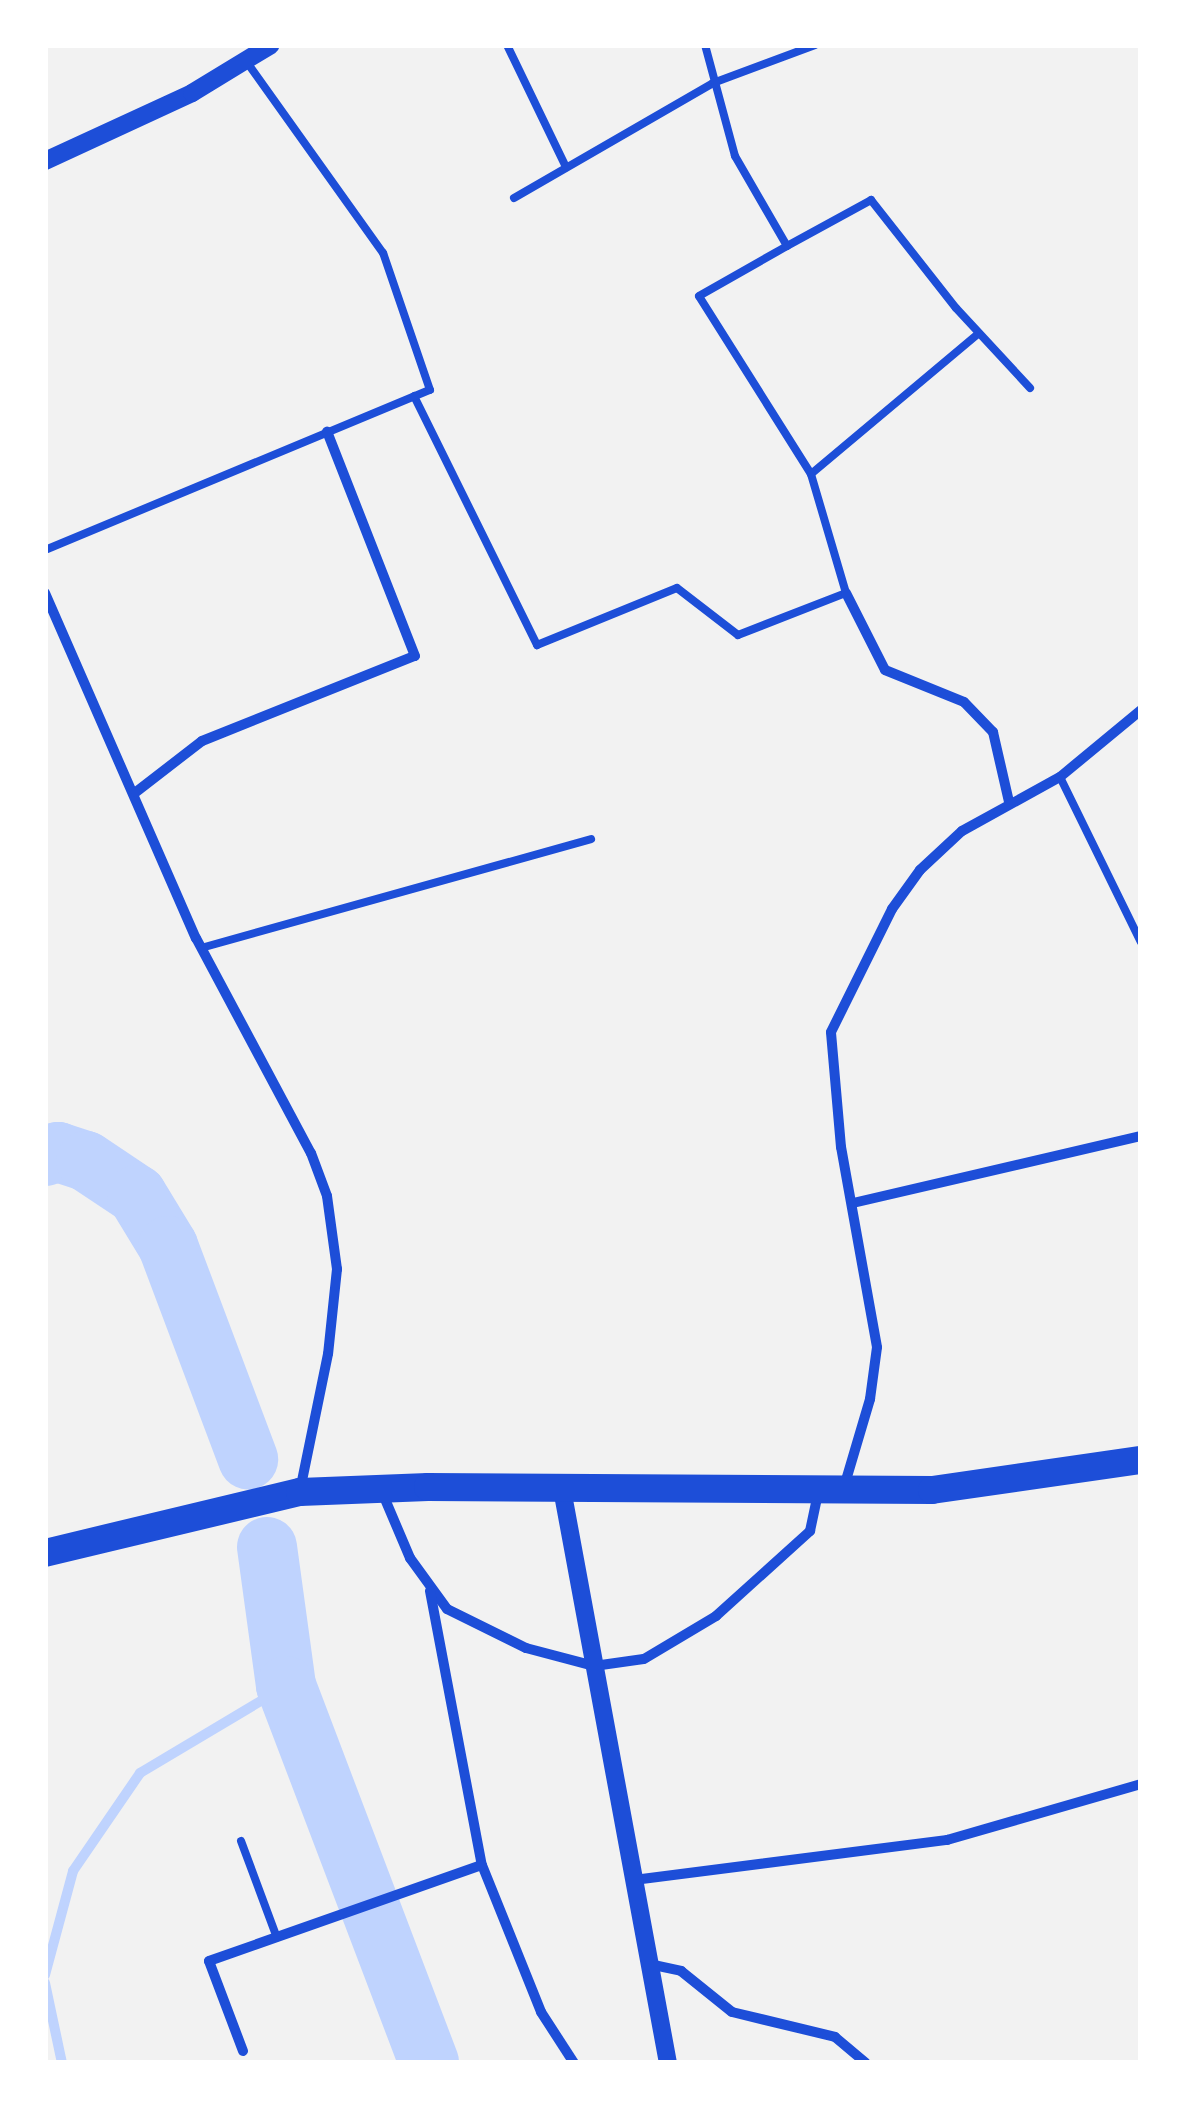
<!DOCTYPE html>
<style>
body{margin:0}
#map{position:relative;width:1186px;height:2108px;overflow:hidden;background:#f2f2f2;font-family:Signika,sans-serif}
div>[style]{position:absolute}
.stream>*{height:10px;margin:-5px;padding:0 5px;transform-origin:5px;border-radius:5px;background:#bfd3fe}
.river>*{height:60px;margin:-30px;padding:0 30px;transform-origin:30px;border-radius:30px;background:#bfd3fe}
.service>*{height:8px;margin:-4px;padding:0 4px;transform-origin:4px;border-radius:4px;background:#1d4ed8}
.minor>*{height:10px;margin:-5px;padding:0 5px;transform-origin:5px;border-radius:5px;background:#1d4ed8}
.tertiary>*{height:18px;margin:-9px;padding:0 9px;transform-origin:9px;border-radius:9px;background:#1d4ed8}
.trunk>*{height:28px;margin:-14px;padding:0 14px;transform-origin:14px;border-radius:14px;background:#1d4ed8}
span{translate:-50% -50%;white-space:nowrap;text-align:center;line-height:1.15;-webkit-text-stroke:8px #fff;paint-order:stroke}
.frame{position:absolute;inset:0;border:48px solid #fff;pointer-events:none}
</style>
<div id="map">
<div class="stream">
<div style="left:45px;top:1975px;width:108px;rotate:-74.9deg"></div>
<div style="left:73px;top:1871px;width:119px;rotate:-55.6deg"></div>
<div style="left:140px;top:1773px;width:170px;rotate:-30.8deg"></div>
<div style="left:45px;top:1983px;width:82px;rotate:78deg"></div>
</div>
<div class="river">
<div style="left:45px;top:1156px;width:14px;rotate:-17deg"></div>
<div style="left:58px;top:1152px;width:29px;rotate:18deg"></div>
<div style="left:86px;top:1161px;width:61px;rotate:33.7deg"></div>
<div style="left:137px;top:1195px;width:60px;rotate:58.7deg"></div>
<div style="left:168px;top:1246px;width:228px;rotate:69.4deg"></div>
<div style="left:267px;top:1547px;width:140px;rotate:82.2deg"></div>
<div style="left:286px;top:1686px;width:403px;rotate:69.2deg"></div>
</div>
<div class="service">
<div style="left:507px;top:45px;width:136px;rotate:64.2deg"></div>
<div style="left:514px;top:198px;width:230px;rotate:-30deg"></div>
<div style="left:713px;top:83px;width:109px;rotate:-20.4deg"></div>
<div style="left:787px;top:246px;width:96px;rotate:-28.7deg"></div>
<div style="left:871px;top:200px;width:137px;rotate:51.8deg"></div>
<div style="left:956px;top:308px;width:109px;rotate:47.2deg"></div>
<div style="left:414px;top:396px;width:278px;rotate:63.7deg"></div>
<div style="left:537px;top:645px;width:151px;rotate:-22.2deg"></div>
<div style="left:677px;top:588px;width:77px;rotate:37.6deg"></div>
<div style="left:738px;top:635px;width:116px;rotate:-21.3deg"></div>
<div style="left:846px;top:593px;width:124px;rotate:-106.4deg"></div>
<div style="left:811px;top:474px;width:210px;rotate:-122.2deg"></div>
<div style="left:699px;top:296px;width:101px;rotate:-29.6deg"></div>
<div style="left:787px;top:246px;width:104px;rotate:-120deg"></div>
<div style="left:735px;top:156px;width:115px;rotate:-105.1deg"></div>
<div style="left:811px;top:474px;width:219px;rotate:-40deg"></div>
<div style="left:45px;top:550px;width:417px;rotate:-22.6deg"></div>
<div style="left:430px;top:390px;width:145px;rotate:-108.9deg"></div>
<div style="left:383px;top:253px;width:236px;rotate:-125.5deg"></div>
<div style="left:1060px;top:777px;width:184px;rotate:63.9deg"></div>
<div style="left:201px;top:948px;width:405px;rotate:-15.6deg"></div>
<div style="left:241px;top:1841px;width:103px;rotate:69.6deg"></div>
</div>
<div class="minor">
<div style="left:45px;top:593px;width:377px;rotate:66.4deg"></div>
<div style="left:196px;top:938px;width:244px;rotate:61.9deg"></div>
<div style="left:311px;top:1153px;width:46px;rotate:69.6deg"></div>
<div style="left:327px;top:1196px;width:74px;rotate:82.2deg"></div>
<div style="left:337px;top:1269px;width:85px;rotate:96deg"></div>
<div style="left:328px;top:1354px;width:140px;rotate:101.6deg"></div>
<div style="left:846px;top:593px;width:86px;rotate:63.1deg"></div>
<div style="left:885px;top:670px;width:85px;rotate:22.1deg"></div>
<div style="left:964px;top:702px;width:42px;rotate:46deg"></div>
<div style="left:993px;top:732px;width:72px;rotate:77.1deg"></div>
<div style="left:136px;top:792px;width:83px;rotate:-37.7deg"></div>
<div style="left:202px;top:741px;width:229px;rotate:-21.8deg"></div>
<div style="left:415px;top:656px;width:241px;rotate:-111.4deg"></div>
<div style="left:853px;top:1203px;width:296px;rotate:-13.1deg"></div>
<div style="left:844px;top:1487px;width:92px;rotate:-73.5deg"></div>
<div style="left:870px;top:1399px;width:52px;rotate:-82.3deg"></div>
<div style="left:877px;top:1347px;width:203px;rotate:-100.2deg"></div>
<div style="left:841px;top:1147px;width:115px;rotate:-95deg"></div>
<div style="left:831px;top:1032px;width:137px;rotate:-63.6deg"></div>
<div style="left:892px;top:909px;width:48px;rotate:-54.3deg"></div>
<div style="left:920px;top:870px;width:57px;rotate:-42.9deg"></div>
<div style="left:962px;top:831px;width:112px;rotate:-28.9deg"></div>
<div style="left:1060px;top:777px;width:105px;rotate:-39.6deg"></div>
<div style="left:382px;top:1492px;width:72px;rotate:67deg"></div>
<div style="left:410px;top:1558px;width:63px;rotate:54deg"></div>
<div style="left:447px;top:1609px;width:88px;rotate:26.3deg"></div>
<div style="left:526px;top:1648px;width:70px;rotate:14.8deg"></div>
<div style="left:594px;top:1666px;width:50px;rotate:-8deg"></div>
<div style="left:644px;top:1659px;width:84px;rotate:-30.8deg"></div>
<div style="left:716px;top:1616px;width:127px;rotate:-42.1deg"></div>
<div style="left:810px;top:1531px;width:38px;rotate:-78deg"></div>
<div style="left:430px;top:1591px;width:279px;rotate:79.3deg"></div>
<div style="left:482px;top:1865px;width:158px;rotate:68.1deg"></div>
<div style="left:541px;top:2012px;width:61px;rotate:57.1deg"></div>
<div style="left:634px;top:1880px;width:316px;rotate:-7.3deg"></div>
<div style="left:947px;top:1840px;width:202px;rotate:-16.1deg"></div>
<div style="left:649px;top:1964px;width:33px;rotate:12deg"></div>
<div style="left:681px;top:1971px;width:65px;rotate:38.8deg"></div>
<div style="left:732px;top:2012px;width:106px;rotate:13.6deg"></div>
<div style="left:835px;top:2037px;width:40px;rotate:40deg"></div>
<div style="left:243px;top:2051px;width:96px;rotate:-110.7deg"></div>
<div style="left:209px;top:1961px;width:289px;rotate:-19.4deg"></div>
</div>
<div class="tertiary">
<div style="left:45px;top:161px;width:162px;rotate:-24.8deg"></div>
<div style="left:192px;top:93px;width:92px;rotate:-31.3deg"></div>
<div style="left:562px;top:1489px;width:584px;rotate:79.54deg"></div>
</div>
<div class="trunk">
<div style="left:45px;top:1553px;width:262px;rotate:-13.5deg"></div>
<div style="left:300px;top:1492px;width:128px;rotate:-2.2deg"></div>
<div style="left:428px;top:1487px;width:504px;rotate:0.34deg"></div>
<div style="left:932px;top:1490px;width:211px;rotate:-8.2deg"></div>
</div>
<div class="frame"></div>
</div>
